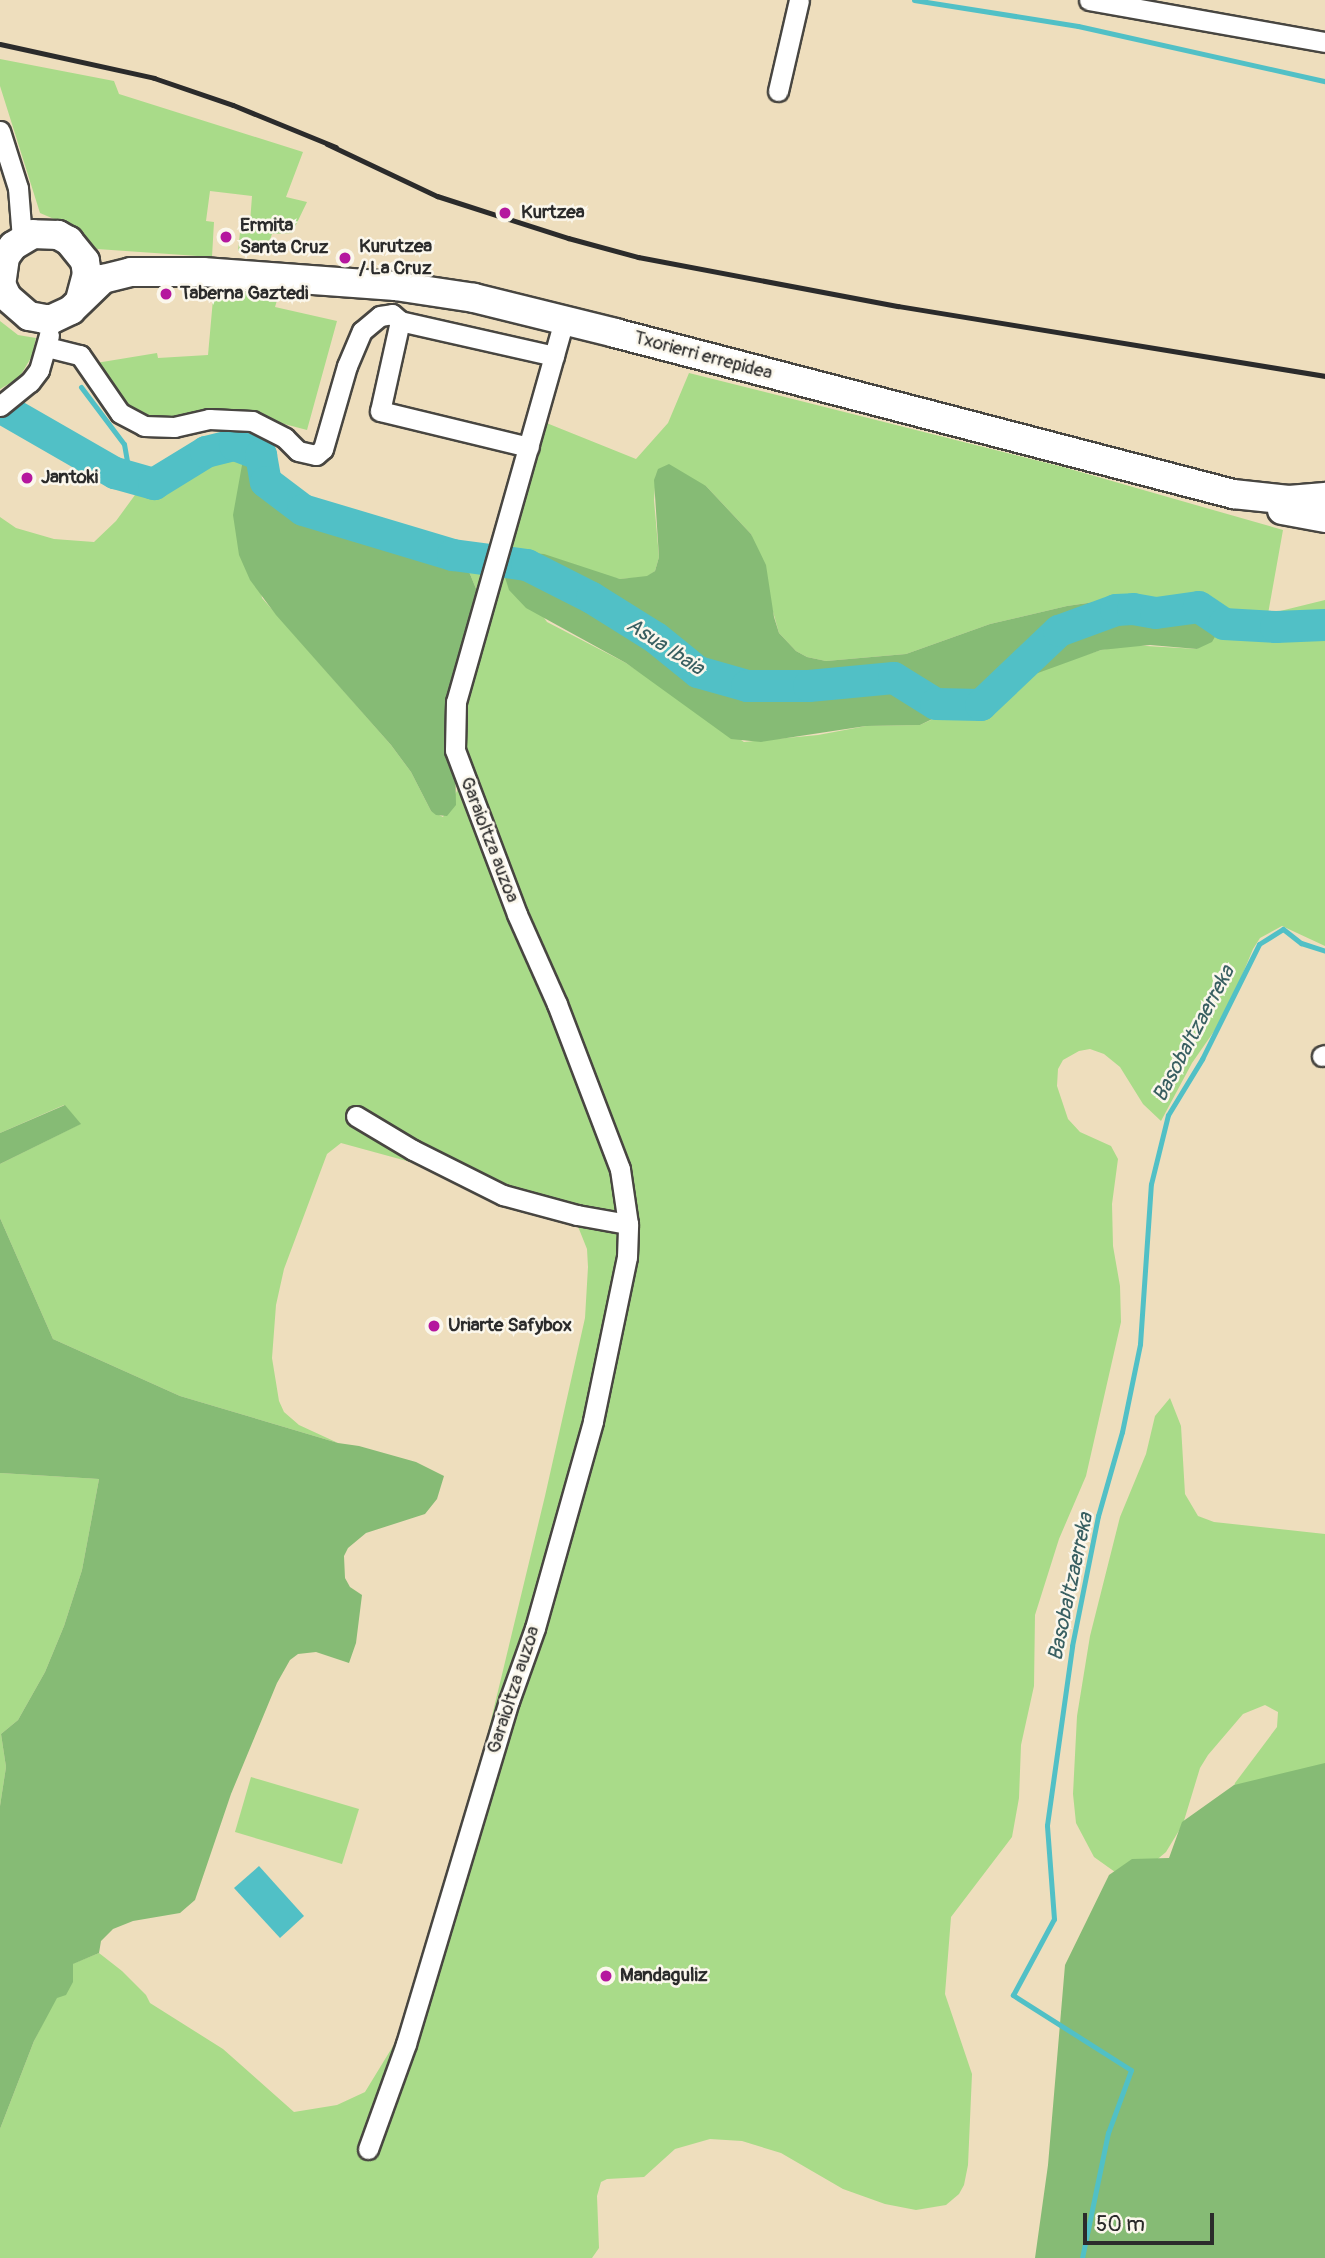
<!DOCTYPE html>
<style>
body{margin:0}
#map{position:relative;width:1325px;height:2258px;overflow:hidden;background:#eedebd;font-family:Pangolin,sans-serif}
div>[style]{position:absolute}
.green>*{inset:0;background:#a9db89}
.forest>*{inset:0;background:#86bb75}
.water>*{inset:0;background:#51c0c6}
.stream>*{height:5px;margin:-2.5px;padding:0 2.5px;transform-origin:2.5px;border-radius:2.5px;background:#51c0c6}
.river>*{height:32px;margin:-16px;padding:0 16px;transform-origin:16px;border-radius:16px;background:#51c0c6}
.roads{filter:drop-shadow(2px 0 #484641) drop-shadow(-2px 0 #484641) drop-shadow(0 2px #484641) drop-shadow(0 -2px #484641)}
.street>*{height:19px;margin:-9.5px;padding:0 9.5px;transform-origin:9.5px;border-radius:9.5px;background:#fff}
.secondary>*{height:28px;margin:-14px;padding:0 14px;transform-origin:14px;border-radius:14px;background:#fff}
.rail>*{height:5px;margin:-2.5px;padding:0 2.5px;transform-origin:2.5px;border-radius:2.5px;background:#2b2b2b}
.dots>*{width:19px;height:19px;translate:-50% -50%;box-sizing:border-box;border:4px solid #fbf7ec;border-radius:50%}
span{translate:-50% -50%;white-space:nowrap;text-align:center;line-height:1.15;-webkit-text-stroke:5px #fbf7ec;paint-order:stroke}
.poi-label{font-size:19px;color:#2b2b2b;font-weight:700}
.left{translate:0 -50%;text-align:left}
.street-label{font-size:19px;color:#2b2b2b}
.water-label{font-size:21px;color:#385f61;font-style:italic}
.scale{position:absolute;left:1083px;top:2213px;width:131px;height:32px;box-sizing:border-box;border:4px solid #2b2b2b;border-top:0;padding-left:9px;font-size:21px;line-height:24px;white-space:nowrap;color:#2b2b2b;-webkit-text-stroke:5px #fbf7ec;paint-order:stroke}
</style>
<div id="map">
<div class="green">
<div style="clip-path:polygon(0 59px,114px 81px,119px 94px,303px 152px,286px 197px,307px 202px,292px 233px,272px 234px,266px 252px,238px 251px,241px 223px,250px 223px,252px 196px,210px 191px,206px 221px,214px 222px,212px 257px,97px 249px,61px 222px,40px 213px,0 86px)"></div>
<div style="clip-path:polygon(214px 288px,266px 293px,278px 297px,275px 307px,337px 321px,307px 430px,246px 414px,159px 422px,127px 407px,96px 363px,157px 353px,158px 358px,208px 355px)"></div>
<div style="clip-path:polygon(0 321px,18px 335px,36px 338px,32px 356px,19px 378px,0 389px)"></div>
<div style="clip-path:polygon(689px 373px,1063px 467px,1283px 530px,1268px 614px,1325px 600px,1325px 946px,1282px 926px,1260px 938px,1253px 949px,1226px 1014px,1192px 1063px,1161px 1121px,1143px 1104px,1120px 1067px,1104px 1054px,1090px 1049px,1079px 1051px,1063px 1060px,1058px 1069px,1057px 1086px,1068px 1119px,1080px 1132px,1111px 1146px,1118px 1159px,1112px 1204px,1113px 1246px,1120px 1286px,1121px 1322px,1086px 1476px,1059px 1539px,1035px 1615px,1034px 1686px,1021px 1745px,1019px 1798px,1012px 1837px,951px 1917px,945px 1994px,972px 2074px,968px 2165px,964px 2185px,959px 2194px,946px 2205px,916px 2210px,885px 2204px,843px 2189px,781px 2153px,742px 2141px,710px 2139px,675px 2149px,644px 2177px,607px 2179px,601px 2182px,597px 2196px,599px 2248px,592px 2258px,0 2258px,0 2129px,34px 2041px,72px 1964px,99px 1953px,122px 1971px,146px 1995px,150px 2003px,223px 2049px,294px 2112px,337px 2105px,365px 2092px,412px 2015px,472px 1799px,545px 1496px,585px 1318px,588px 1267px,587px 1249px,575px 1219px,458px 1175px,341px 1143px,327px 1154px,284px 1269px,276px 1305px,272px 1358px,279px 1401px,284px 1412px,299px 1425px,338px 1443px,180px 1396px,53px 1339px,0 1218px,0 1164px,80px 1124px,64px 1105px,0 1133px,0 517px,16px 528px,54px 539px,94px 542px,116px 521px,143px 484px,168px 463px,184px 456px,223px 448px,250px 452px,242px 465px,262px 598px,391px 745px,411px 772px,431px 811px,443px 817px,458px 789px,455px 756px,479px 596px,461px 552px,501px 556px,547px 622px,626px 663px,744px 742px,818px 735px,866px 726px,920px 725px,1042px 669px,1101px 650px,1130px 645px,1197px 649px,1218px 629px,1216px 614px,1115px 599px,1067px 606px,990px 624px,906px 654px,826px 661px,807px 657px,796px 651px,779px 633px,751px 534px,706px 486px,656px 474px,654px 500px,659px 557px,655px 571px,647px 577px,620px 579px,500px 554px,544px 422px,636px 459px,668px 423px)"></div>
<div style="clip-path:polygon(1170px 1398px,1181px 1426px,1185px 1494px,1198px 1516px,1214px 1522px,1325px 1534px,1325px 1843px,1221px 1829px,1235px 1783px,1277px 1727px,1278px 1712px,1265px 1705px,1243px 1714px,1208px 1755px,1200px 1768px,1183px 1824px,1166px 1852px,1153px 1863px,1115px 1872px,1094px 1857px,1076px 1823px,1073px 1794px,1077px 1716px,1090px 1636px,1120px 1517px,1146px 1454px,1155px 1416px)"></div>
<div style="clip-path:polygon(0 1473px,99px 1479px,82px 1570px,64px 1626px,45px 1672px,18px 1720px,1px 1734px,6px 1767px,0 1806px)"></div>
<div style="clip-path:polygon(251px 1777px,359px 1809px,342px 1864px,235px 1832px)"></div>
</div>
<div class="forest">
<div style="clip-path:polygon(250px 452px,276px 467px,301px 503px,334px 524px,461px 552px,479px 596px,486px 635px,481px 660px,463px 711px,455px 756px,456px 805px,447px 816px,436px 815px,431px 811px,411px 772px,391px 745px,276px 615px,250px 580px,239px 555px,233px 515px,242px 465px)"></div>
<div style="clip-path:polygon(669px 464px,706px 486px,751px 534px,766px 565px,774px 617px,779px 633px,796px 651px,807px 657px,826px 661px,906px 654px,990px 624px,1067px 606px,1115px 599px,1202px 600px,1209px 604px,1216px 614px,1216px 635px,1212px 642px,1197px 649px,1150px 645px,1101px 650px,994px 689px,920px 725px,866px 726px,761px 742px,731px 739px,626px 663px,526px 608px,509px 590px,502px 568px,500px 554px,519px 552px,544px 554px,620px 579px,647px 576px,655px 571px,659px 557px,654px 480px,658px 469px)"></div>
<div style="clip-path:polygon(65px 1105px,81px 1124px,0 1164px,0 1133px)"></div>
<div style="clip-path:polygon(0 1218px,53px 1339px,180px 1396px,338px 1443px,359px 1446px,416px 1462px,444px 1476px,437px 1499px,425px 1514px,366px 1533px,348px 1548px,344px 1556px,345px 1578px,350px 1587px,362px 1595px,356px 1643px,349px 1663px,316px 1652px,298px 1654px,290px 1660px,277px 1683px,231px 1794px,195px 1900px,180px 1913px,133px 1921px,113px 1929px,101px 1941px,99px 1953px,73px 1964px,73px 1982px,66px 1995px,57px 1998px,34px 2041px,0 2129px,0 1806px,6px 1767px,1px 1734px,18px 1720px,45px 1672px,64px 1626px,82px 1570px,99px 1479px,0 1473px)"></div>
<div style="clip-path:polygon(1325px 1763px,1325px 2258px,1035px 2258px,1048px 2165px,1065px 1965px,1109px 1875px,1132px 1859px,1169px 1858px,1182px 1822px,1234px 1785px)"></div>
</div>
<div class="water">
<div style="clip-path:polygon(259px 1866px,304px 1916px,280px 1938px,234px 1888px)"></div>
</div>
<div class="stream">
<div style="left:914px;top:0;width:166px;rotate:9deg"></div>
<div style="left:1078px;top:26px;width:253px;rotate:12.6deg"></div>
<div style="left:81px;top:387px;width:71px;rotate:53deg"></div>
<div style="left:124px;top:444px;width:34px;rotate:80deg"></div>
<div style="left:1082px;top:2258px;width:128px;rotate:-78.3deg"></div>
<div style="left:1108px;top:2133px;width:67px;rotate:-69.9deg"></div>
<div style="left:1131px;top:2070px;width:140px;rotate:-147.6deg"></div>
<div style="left:1013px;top:1995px;width:86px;rotate:-61.7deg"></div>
<div style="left:1054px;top:1919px;width:94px;rotate:-94.3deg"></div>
<div style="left:1047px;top:1825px;width:181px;rotate:-82deg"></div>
<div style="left:1072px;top:1646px;width:133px;rotate:-78.7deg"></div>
<div style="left:1098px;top:1516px;width:87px;rotate:-74.1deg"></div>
<div style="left:1122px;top:1432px;width:90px;rotate:-78.4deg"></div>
<div style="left:1140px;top:1344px;width:160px;rotate:-86.1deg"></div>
<div style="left:1151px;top:1184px;width:71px;rotate:-76.2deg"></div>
<div style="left:1168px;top:1115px;width:66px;rotate:-58.7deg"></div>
<div style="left:1202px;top:1059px;width:128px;rotate:-63.6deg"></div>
<div style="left:1259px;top:944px;width:28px;rotate:-32deg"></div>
<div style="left:1283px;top:929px;width:23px;rotate:38deg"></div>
<div style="left:1301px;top:943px;width:25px;rotate:18deg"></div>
</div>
<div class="river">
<div style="left:0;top:407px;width:133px;rotate:29.9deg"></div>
<div style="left:115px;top:473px;width:41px;rotate:15.8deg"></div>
<div style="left:154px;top:484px;width:61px;rotate:-31.6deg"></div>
<div style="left:206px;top:452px;width:30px;rotate:-14deg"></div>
<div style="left:235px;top:445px;width:28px;rotate:21deg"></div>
<div style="left:261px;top:455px;width:27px;rotate:80deg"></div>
<div style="left:266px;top:482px;width:46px;rotate:37.1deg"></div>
<div style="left:303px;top:510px;width:157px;rotate:16.7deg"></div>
<div style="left:453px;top:555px;width:75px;rotate:7.7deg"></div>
<div style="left:527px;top:565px;width:73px;rotate:26.9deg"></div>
<div style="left:592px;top:598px;width:75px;rotate:32deg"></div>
<div style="left:656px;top:638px;width:54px;rotate:39deg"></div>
<div style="left:698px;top:672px;width:51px;rotate:15.9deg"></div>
<div style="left:747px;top:686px;width:62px"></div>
<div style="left:809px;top:686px;width:85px;rotate:-5.4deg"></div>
<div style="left:894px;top:678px;width:49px;rotate:31.8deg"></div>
<div style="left:936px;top:704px;width:45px;rotate:1.3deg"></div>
<div style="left:981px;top:705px;width:108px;rotate:-43.5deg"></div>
<div style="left:1059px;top:631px;width:61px;rotate:-20.2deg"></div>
<div style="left:1116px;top:610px;width:17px;rotate:-3deg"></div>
<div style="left:1133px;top:609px;width:23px;rotate:10deg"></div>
<div style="left:1156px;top:613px;width:43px;rotate:-7.9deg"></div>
<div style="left:1199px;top:607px;width:30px;rotate:34deg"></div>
<div style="left:1224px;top:624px;width:52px;rotate:3.3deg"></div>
<div style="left:1276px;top:627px;width:49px;rotate:-2.3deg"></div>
</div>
<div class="roads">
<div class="street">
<div style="left:1089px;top:0;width:240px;rotate:10.1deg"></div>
<div style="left:778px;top:91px;width:93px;rotate:-77deg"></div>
<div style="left:0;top:131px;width:60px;rotate:72.5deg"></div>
<div style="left:18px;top:188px;width:51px;rotate:85.5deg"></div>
<div style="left:400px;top:321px;width:92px;rotate:102.5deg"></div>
<div style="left:380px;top:411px;width:153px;rotate:13.6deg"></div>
<div style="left:47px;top:347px;width:34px;rotate:14deg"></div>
<div style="left:80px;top:355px;width:70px;rotate:55.4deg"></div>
<div style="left:120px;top:413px;width:27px;rotate:28deg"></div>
<div style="left:144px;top:426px;width:30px;rotate:2deg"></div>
<div style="left:174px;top:427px;width:36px;rotate:-13deg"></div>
<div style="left:209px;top:419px;width:43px;rotate:2.7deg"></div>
<div style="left:252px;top:421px;width:37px;rotate:27deg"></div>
<div style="left:285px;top:438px;width:18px;rotate:45deg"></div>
<div style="left:298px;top:451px;width:18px;rotate:13deg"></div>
<div style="left:316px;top:455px;width:9px;rotate:-41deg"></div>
<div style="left:323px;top:449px;width:86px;rotate:-73.9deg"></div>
<div style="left:347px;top:366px;width:38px;rotate:-67deg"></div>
<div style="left:362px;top:331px;width:23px;rotate:-40deg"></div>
<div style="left:380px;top:316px;width:12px;rotate:-9deg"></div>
<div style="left:392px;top:314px;width:11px;rotate:41deg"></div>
<div style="left:400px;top:321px;width:158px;rotate:12.8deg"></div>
<div style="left:0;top:406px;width:38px;rotate:-39deg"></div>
<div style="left:30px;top:382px;width:15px;rotate:-53deg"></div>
<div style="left:39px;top:370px;width:36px;rotate:-74deg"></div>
<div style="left:1322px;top:1056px;width:3px;rotate:-18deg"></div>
<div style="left:356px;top:1116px;width:66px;rotate:30.8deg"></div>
<div style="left:413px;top:1150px;width:101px;rotate:26.6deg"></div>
<div style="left:503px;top:1195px;width:77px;rotate:15.1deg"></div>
<div style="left:577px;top:1215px;width:52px;rotate:10deg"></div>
<div style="left:368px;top:2149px;width:112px;rotate:-70.1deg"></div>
<div style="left:406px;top:2044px;width:358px;rotate:-73.3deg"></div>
<div style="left:509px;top:1701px;width:77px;rotate:-70.4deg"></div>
<div style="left:535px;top:1628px;width:215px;rotate:-74.3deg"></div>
<div style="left:593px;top:1421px;width:167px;rotate:-78.3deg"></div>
<div style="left:627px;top:1257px;width:33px;rotate:-88deg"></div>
<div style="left:628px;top:1224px;width:56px;rotate:-98.3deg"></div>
<div style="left:620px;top:1169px;width:177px;rotate:-110.9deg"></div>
<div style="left:557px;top:1004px;width:98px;rotate:-114deg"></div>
<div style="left:517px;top:914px;width:175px;rotate:-110.7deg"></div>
<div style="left:455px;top:750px;width:48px;rotate:-88.8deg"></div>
<div style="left:456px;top:702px;width:396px;rotate:-74.2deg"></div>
</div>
<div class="secondary">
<div style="left:80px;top:300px;width:27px;rotate:-75deg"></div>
<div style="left:87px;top:274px;width:13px;rotate:-99deg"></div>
<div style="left:85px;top:261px;width:26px;rotate:-129deg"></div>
<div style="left:69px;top:241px;width:13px;rotate:-151deg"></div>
<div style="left:58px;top:235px;width:25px;rotate:-178deg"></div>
<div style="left:33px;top:234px;width:23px;rotate:149deg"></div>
<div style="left:13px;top:246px;width:14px;rotate:126deg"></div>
<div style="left:5px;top:257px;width:27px;rotate:98deg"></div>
<div style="left:1px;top:284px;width:14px;rotate:65deg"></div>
<div style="left:7px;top:297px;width:29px;rotate:41deg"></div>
<div style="left:29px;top:316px;width:15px;rotate:11deg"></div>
<div style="left:44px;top:319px;width:8px"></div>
<div style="left:52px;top:319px;width:21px;rotate:-25deg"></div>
<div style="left:71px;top:310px;width:45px;rotate:-44.1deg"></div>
<div style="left:103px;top:279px;width:29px;rotate:-14deg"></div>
<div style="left:131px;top:272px;width:72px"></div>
<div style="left:203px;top:272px;width:193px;rotate:4.2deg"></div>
<div style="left:395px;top:286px;width:80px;rotate:8.6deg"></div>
<div style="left:474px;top:298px;width:145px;rotate:13.9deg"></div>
<div style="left:615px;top:333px;width:639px;rotate:14.6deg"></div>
<div style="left:1233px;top:494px;width:56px;rotate:6.1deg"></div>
<div style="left:1289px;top:500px;width:36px;rotate:-5deg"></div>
<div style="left:1282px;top:510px;width:44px;rotate:10.5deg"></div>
</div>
</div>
<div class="rail">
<div style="left:0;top:44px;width:158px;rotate:12.4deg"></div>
<div style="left:154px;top:78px;width:83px;rotate:18.9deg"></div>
<div style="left:233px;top:105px;width:111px;rotate:22.2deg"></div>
<div style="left:327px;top:144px;width:122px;rotate:25.3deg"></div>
<div style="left:437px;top:196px;width:138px;rotate:17.8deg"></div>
<div style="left:568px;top:238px;width:73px;rotate:15.2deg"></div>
<div style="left:638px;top:257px;width:265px;rotate:10.7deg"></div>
<div style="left:898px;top:306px;width:433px;rotate:9.3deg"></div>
</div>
<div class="dots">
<div style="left:505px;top:213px;background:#b5179e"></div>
<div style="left:226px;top:237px;background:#b5179e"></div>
<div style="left:345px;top:258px;background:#b5179e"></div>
<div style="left:166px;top:294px;background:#b5179e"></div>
<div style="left:27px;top:478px;background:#b5179e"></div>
<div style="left:434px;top:1326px;background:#b5179e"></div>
<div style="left:606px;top:1976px;background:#b5179e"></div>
</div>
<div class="poi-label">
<span class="left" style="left:521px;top:213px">Kurtzea</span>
<span class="left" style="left:240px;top:237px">Ermita<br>Santa Cruz</span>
<span class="left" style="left:359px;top:258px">Kurutzea<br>/ La Cruz</span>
<span class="left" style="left:180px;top:294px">Taberna Gaztedi</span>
<span class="left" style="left:41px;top:478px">Jantoki</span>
<span class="left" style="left:448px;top:1326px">Uriarte Safybox</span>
<span class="left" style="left:620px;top:1976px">Mandaguliz</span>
</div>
<div class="street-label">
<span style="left:703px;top:356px;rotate:15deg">Txorierri errepidea</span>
<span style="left:489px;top:840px;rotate:69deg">Garaioltza auzoa</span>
<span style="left:514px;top:1690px;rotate:-72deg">Garaioltza auzoa</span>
</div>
<div class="water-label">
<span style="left:665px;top:647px;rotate:33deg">Asua Ibaia</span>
<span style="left:1194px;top:1034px;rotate:-62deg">Basobaltzaerreka</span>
<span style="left:1071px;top:1587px;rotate:-78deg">Basobaltzaerreka</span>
</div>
<div class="scale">50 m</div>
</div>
